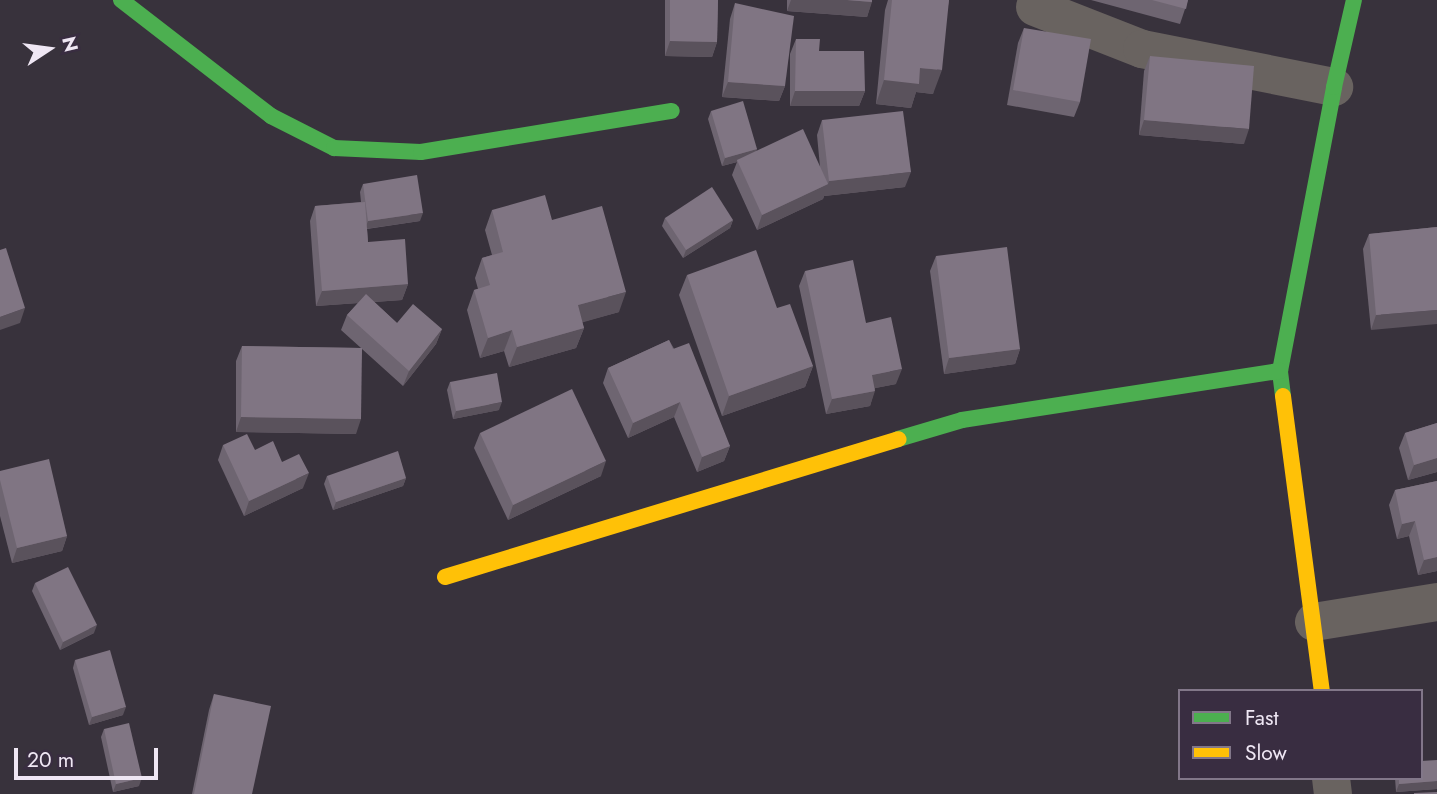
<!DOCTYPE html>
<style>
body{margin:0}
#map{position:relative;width:1437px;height:794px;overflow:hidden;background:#38323c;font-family:Jost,sans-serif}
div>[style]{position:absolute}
.street>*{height:38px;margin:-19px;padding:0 19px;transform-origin:19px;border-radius:19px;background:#696360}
.fast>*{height:16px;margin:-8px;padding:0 8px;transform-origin:8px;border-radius:8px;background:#4caf50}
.slow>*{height:16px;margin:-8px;padding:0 8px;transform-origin:8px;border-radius:8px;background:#ffc107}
.wall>*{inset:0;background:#6e6571}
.shaded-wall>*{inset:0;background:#5a525c}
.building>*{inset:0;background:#807583}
span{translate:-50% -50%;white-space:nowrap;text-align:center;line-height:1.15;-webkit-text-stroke:7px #392d41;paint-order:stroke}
.legend{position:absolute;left:1178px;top:689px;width:245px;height:91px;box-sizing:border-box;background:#392d41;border:2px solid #827789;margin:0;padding:9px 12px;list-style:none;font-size:21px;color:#efe7f4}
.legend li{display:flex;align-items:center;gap:14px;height:35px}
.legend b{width:35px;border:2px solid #827789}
.north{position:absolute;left:14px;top:14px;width:70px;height:70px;-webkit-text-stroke:5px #392d41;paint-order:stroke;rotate:77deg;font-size:19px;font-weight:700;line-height:28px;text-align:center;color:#efe7f4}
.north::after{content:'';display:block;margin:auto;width:24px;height:32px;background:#efe7f4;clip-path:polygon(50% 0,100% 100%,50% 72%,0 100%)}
.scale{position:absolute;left:14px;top:748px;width:144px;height:32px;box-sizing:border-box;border:4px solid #efe7f4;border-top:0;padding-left:9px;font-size:21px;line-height:24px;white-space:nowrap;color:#efe7f4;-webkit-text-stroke:5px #392d41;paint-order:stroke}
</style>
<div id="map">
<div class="street">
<div style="left:1035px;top:7px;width:115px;rotate:21.4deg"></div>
<div style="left:1142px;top:49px;width:196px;rotate:11.2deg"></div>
<div style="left:1314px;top:622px;width:125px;rotate:-9.2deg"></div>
<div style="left:1331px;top:778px;width:16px;rotate:83deg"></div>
</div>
<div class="fast">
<div style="left:121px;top:0;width:190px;rotate:37.7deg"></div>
<div style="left:271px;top:116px;width:71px;rotate:26.9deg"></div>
<div style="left:334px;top:148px;width:87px;rotate:2.6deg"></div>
<div style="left:421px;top:152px;width:254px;rotate:-9.3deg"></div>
<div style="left:1283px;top:396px;width:25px;rotate:-97deg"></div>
<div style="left:1280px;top:371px;width:289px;rotate:-79.2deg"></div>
<div style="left:1334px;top:87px;width:89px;rotate:-77.1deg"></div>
<div style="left:898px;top:439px;width:67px;rotate:-16.5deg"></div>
<div style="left:962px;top:420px;width:322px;rotate:-8.8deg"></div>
</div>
<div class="slow">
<div style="left:1283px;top:396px;width:298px;rotate:82.5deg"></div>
<div style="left:445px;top:577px;width:474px;rotate:-16.9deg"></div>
</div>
<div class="wall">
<div style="clip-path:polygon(665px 0,718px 0,717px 42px,712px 57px,665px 56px)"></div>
<div style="clip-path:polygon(787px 0,872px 0,867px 17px,787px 11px)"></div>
<div style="clip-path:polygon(888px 0,949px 0,933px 94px,916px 92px,911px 108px,876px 104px,885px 10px)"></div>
<div style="clip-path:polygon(1091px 0,1188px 0,1180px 24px)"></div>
<div style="clip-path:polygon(735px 3px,785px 86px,779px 101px,722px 97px,730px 19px)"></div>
<div style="clip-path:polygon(1024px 28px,1080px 102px,1074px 117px,1007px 105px,1018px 43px)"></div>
<div style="clip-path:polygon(796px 39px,819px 51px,865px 91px,859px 106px,790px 106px,790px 54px)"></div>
<div style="clip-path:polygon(1150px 56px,1244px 144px,1139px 135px,1144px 71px)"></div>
<div style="clip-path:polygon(711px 111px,757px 149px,756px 151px,820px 167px,817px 135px,822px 120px,905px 187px,824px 196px,823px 199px,757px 230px,732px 175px,737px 162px,722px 166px,708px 119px)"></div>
<div style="clip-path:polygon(363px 184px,420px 221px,367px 229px,368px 242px,408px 284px,402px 300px,374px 302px,397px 323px,442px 329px,436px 344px,403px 386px,362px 349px,356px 434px,236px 432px,236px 361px,242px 346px,361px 348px,341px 330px,347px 315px,358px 303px,316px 306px,310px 221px,315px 206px,361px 202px,360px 192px)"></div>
<div style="clip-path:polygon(492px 210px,552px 220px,619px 312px,582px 322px,584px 328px,576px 348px,509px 367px,504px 351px,480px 358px,467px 310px,474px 290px,478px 289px,475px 278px,482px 258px,492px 255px,485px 230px)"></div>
<div style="clip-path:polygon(665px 218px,733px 220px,730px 228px,683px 258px,662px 226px)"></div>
<div style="clip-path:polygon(1437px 227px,1371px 330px,1363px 249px,1369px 234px)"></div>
<div style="clip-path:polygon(936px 256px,1020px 349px,1015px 364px,944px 374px,930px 271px)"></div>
<div style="clip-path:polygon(805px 271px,866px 323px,896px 384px,875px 388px,870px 406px,826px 414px,799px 286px)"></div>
<div style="clip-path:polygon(687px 275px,813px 366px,805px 387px,722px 416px,679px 295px)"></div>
<div style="clip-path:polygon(669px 340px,730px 446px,724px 461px,697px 472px,674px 417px,628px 438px,603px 383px,608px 368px)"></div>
<div style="clip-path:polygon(450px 382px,499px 410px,453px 419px,447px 390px)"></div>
<div style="clip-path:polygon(1437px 423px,1437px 472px,1408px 480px,1399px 448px,1405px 433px)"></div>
<div style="clip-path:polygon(480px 433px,601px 476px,508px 520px,474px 448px)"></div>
<div style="clip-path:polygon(223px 445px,255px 450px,282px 462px,303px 488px,244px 516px,218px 460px)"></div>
<div style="clip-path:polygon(0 471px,67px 536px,62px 551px,12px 563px,0 516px)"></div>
<div style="clip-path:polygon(327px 476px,406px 478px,403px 486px,333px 510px,324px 484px)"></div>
<div style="clip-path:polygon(1437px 481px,1437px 571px,1418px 575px,1409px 536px,1397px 539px,1389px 505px,1395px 490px)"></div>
<div style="clip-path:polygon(35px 583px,94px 633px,60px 650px,32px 591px)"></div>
<div style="clip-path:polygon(75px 660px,123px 715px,89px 725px,73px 668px)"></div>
<div style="clip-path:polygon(214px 694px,252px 794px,192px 794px,209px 710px)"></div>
<div style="clip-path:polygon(104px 729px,139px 786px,113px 792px,101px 737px)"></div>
<div style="clip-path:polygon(1437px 760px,1437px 789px,1396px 792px,1395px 778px,1421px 778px)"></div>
</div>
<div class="shaded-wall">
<div style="clip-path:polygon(791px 0,847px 0,872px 2px,867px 17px,787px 11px)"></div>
<div style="clip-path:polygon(670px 41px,717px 42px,712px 57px,665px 56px)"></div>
<div style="clip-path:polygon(920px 68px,942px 70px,933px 94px,916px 92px,911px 108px,876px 104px,884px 80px)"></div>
<div style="clip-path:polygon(728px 82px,785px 86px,779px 101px,722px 97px)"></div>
<div style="clip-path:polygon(795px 91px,865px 91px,859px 106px,790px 106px)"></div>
<div style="clip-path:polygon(1144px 120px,1249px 129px,1244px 144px,1139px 135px)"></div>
<div style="clip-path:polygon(757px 149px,754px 157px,737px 160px,737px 162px,722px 166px,725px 158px)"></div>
<div style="clip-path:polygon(911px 172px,905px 187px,824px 196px,823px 199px,757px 230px,762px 215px,828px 184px,829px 181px)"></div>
<div style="clip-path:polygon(423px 213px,420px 221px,365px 229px,368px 221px)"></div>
<div style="clip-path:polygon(733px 220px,730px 228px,683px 258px,686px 250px)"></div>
<div style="clip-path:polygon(408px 284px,402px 300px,316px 306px,322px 291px)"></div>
<div style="clip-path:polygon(626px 292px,619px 312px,570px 326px,578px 305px)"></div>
<div style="clip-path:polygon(25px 308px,20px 323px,0 330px,0 317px)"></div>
<div style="clip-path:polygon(1437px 310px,1437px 324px,1371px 330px,1376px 315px)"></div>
<div style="clip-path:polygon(584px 328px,576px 348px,509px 367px,517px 347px)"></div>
<div style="clip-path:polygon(442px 329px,436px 344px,403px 386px,409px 371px)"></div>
<div style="clip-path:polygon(512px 330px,504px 351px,480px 358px,488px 338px)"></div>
<div style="clip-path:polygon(1020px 349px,1015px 364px,944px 374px,949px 358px)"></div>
<div style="clip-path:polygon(813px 366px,805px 387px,722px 416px,729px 396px)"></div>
<div style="clip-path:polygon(902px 369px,896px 384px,866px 390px,872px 375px)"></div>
<div style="clip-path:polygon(875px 391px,870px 406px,826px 414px,832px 399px)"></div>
<div style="clip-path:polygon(502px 402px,499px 410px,453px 419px,456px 411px)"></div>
<div style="clip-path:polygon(680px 402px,674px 417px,628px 438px,633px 423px)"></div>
<div style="clip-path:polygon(241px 417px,361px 419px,356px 434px,236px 432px)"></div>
<div style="clip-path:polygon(730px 446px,724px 461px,697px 472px,702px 457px)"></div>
<div style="clip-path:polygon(1437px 458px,1437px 472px,1408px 480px,1414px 465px)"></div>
<div style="clip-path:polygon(606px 461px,601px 476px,508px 520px,513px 505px)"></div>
<div style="clip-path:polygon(309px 473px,303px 488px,244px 516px,249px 501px)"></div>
<div style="clip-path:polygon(406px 478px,403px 486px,333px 510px,336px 502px)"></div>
<div style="clip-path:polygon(1415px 521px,1409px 536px,1397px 539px,1402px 524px)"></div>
<div style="clip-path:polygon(67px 536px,62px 551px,12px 563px,17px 548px)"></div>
<div style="clip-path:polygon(1437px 557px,1437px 571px,1418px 575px,1424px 560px)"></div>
<div style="clip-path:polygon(97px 625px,94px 633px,60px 650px,63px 642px)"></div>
<div style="clip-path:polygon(126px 707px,123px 715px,89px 725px,92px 717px)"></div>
<div style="clip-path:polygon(142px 778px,139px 786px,113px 792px,116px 784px)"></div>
<div style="clip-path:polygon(1437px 781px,1437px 789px,1396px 792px,1399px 784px)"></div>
</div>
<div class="building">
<div style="clip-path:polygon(670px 0,718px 0,717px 42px,670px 41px)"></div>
<div style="clip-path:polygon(847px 0,872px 0,872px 2px)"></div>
<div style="clip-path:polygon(892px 0,949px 0,942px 70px,920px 68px,919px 84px,884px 80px)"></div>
<div style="clip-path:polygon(1152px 0,1188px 0,1186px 9px)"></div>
<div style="clip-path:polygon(735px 3px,794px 16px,785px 86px,728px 82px)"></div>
<div style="clip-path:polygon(1024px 28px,1091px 39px,1080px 102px,1013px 90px)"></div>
<div style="clip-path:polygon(796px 39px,820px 39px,819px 51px,864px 51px,865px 91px,795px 91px)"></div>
<div style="clip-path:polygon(1150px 56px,1254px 66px,1249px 129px,1144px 120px)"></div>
<div style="clip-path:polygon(743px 101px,757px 149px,725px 158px,711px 111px)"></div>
<div style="clip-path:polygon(903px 111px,911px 172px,829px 181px,822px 120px)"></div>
<div style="clip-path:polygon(803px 129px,828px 184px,762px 215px,737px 160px)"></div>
<div style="clip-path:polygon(417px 175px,423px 213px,368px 221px,363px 184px)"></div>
<div style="clip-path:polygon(712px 187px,733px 220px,686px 250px,665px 218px)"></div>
<div style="clip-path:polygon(545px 195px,552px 220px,602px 206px,626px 292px,578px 305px,584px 328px,517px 347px,512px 330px,488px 338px,474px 290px,490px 285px,482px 258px,503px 252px,492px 210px)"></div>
<div style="clip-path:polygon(365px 202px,368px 242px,405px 239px,408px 284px,322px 291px,315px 206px)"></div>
<div style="clip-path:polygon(1437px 227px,1437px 310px,1376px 315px,1369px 234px)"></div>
<div style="clip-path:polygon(1007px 247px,1020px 349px,949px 358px,936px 256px)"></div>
<div style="clip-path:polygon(6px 248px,25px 308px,0 317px,0 250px)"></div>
<div style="clip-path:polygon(756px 250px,777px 308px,790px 304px,813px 366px,729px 396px,687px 275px)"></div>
<div style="clip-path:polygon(853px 260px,866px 323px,891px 317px,902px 369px,872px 375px,875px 391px,832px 399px,805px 271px)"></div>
<div style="clip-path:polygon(366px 294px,397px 323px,413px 304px,442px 329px,409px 371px,347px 315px)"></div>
<div style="clip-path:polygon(669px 340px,673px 349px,689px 343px,730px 446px,702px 457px,680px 402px,633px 423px,608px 368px)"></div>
<div style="clip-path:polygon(242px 346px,362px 348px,361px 419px,241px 417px)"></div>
<div style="clip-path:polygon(497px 373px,502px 402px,456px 411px,450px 382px)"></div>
<div style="clip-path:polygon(572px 389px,606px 461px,513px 505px,480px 433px)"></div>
<div style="clip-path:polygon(1437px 423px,1437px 458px,1414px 465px,1405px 433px)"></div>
<div style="clip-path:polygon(247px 434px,255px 450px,273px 441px,282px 462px,299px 454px,309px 473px,249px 501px,223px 445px)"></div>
<div style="clip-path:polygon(398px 451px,406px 478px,336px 502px,327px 476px)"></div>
<div style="clip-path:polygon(49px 459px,67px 536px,17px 548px,0 480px,0 471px)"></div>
<div style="clip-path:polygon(1437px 481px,1437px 557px,1424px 560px,1415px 521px,1402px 524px,1395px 490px)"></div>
<div style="clip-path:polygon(68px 567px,97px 625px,63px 642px,35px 583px)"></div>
<div style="clip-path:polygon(110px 650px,126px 707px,92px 717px,75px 660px)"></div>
<div style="clip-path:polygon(214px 694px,271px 706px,252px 794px,194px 794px)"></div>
<div style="clip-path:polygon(129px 723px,142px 778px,116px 784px,104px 729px)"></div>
<div style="clip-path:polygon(1437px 760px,1437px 781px,1399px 784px,1399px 778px,1421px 778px,1421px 761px)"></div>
<div style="clip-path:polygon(1437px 792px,1437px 794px,1414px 794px,1414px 793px)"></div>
</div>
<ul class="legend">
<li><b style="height:9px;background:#4caf50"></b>Fast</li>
<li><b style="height:9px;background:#ffc107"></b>Slow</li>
</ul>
<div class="north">N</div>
<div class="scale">20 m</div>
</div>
